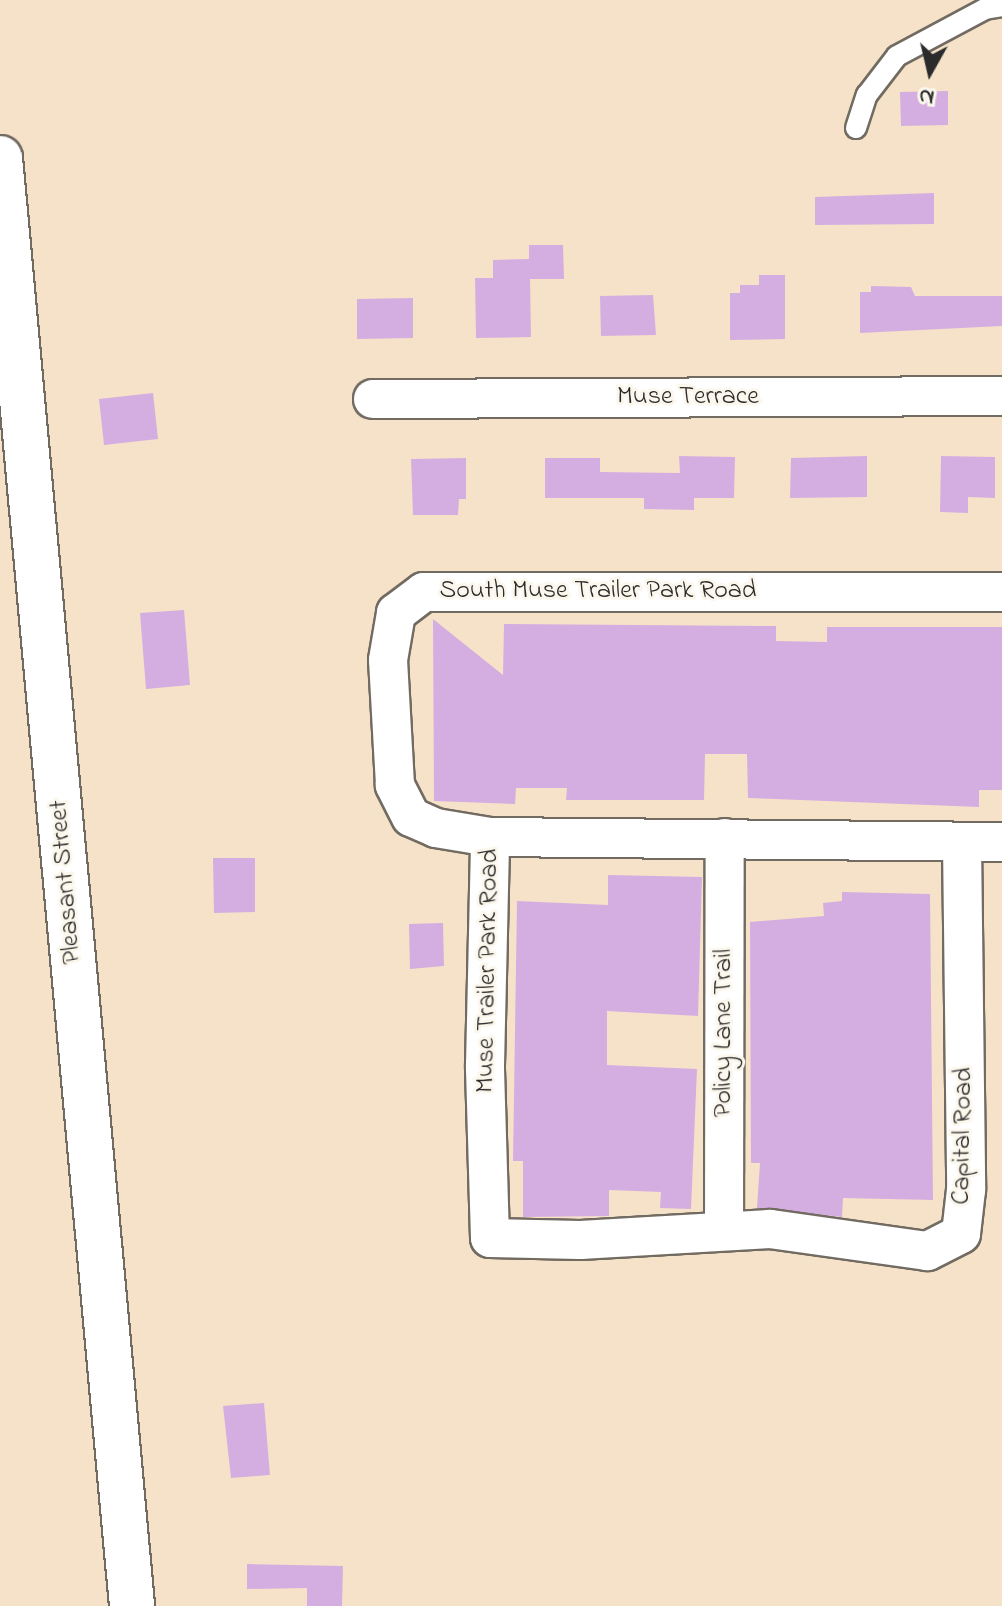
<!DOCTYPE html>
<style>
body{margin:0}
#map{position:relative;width:1002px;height:1606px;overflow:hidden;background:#f6e2c9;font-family:"Indie Flower",sans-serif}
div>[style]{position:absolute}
.building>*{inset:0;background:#d4aee1}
.roads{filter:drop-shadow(2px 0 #726b62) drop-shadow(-2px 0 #726b62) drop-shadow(0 2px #726b62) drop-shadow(0 -2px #726b62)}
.lane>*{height:20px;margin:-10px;padding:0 10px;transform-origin:10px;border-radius:10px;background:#fff}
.street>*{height:38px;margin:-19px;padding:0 19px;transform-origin:19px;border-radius:19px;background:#fff}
.secondary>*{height:44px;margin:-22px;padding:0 22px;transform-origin:22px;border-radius:22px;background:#fff}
span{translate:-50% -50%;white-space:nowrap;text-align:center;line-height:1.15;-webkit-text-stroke:6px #fbf7ec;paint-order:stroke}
.street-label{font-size:26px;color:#2b2b2b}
.north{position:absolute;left:890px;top:32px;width:80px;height:80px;-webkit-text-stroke:6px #fbf7ec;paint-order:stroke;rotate:188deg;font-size:22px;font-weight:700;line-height:32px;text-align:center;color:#2b2b2b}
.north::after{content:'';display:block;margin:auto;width:28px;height:36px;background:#2b2b2b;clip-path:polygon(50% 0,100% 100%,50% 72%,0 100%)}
</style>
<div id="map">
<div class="building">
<div style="clip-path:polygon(948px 91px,948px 125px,901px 126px,900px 92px)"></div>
<div style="clip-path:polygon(934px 193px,934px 224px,815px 225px,815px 197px)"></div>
<div style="clip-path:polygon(529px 245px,563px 245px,564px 279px,530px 279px,531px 337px,476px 338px,475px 278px,493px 278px,493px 260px,529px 259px)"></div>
<div style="clip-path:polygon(759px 275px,785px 275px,785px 339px,730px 340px,730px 293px,740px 293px,740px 285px,759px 285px)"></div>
<div style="clip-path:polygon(871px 286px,911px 287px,915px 296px,1002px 296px,1002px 326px,860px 333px,860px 292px,871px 292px)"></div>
<div style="clip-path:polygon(653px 295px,656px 335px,601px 336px,600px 296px)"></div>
<div style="clip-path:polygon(413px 298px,413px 338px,357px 339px,357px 299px)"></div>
<div style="clip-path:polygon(153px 393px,158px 439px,104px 445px,99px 399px)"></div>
<div style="clip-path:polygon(679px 456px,735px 457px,734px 498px,694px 498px,694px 510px,644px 509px,644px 498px,545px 498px,545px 458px,600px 458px,600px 472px,680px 473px)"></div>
<div style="clip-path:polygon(867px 456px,867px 497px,790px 498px,791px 458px)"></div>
<div style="clip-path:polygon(941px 456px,995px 457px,995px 498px,968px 497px,968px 513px,940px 512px)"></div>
<div style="clip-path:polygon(466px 458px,466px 499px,459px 499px,458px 515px,413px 515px,411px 459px)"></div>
<div style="clip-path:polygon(184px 610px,190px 685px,146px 689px,140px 613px)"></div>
<div style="clip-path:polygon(433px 619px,503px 675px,504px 624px,776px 626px,776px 641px,827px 642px,827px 627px,1002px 627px,1002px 790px,979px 790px,979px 807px,748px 798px,747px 754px,705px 754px,704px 800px,566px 800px,567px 788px,516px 788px,515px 804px,434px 801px)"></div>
<div style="clip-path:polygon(213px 858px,255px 858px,255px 912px,214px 913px)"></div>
<div style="clip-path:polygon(608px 875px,702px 877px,698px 1016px,607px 1011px,607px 1065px,697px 1069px,691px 1209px,660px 1208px,661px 1192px,609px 1190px,609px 1216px,523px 1217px,523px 1161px,513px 1161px,517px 901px,608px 905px)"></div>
<div style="clip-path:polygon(842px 892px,930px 894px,933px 1200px,843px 1198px,842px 1217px,757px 1208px,760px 1163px,751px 1163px,750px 922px,824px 916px,823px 903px,842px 901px)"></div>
<div style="clip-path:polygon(443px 923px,444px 966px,410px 969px,409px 924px)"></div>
<div style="clip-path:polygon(264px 1403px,270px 1475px,231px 1478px,223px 1406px)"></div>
<div style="clip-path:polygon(247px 1564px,343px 1566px,342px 1606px,307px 1606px,307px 1588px,247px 1589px)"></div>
</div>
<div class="roads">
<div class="lane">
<div style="left:856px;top:128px;width:35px;rotate:-72deg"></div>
<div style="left:867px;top:95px;width:49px;rotate:-52.4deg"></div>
<div style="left:897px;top:56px;width:100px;rotate:-28.1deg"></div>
<div style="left:985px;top:9px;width:17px;rotate:-10deg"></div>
</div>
<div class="street">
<div style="left:373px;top:399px;width:629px;rotate:-0.27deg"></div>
<div style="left:490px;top:837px;width:55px;rotate:-170.5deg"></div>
<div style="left:436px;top:828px;width:27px;rotate:-156deg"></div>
<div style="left:411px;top:817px;width:36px;rotate:-117deg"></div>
<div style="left:395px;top:785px;width:125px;rotate:-93.2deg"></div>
<div style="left:388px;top:660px;width:48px;rotate:-80.3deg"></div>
<div style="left:396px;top:613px;width:35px;rotate:-37deg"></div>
<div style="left:424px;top:592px;width:578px"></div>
<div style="left:962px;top:843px;width:347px;rotate:89.3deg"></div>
<div style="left:966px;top:1190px;width:44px;rotate:96.5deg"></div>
<div style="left:961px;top:1234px;width:38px;rotate:153deg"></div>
<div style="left:927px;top:1251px;width:159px;rotate:-172deg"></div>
<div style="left:770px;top:1229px;width:190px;rotate:176.7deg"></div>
<div style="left:580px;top:1240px;width:90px;rotate:-178.7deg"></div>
<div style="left:490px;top:1238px;width:173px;rotate:-91.7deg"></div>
<div style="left:485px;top:1065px;width:228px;rotate:-88.7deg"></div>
<div style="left:490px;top:837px;width:512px;rotate:0.56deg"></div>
<div style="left:724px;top:1228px;width:390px;rotate:-89.9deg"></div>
</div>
<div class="secondary">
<div style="left:0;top:158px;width:1454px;rotate:84.79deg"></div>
</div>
</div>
<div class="street-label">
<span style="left:688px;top:398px">Muse Terrace</span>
<span style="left:598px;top:592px">South Muse Trailer Park Road</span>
<span style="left:67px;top:882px;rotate:-95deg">Pleasant Street</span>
<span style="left:489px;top:971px;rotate:-89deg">Muse Trailer Park Road</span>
<span style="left:725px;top:1033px;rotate:-90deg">Policy Lane Trail</span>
<span style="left:964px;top:1136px;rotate:-89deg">Capital Road</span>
</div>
<div class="north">N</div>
</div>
